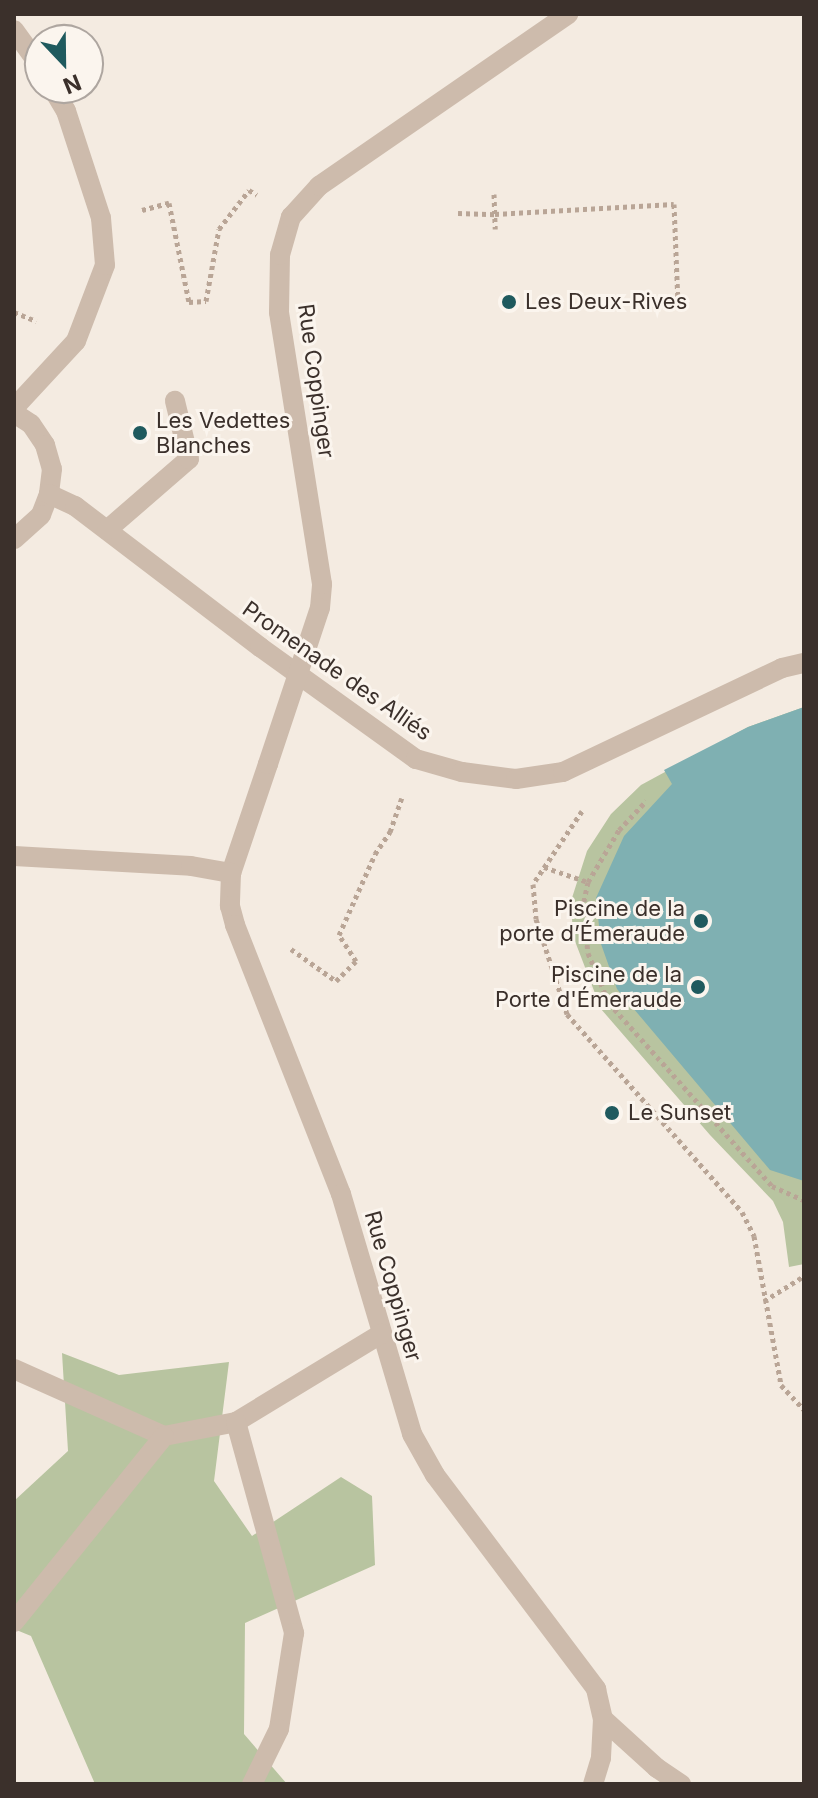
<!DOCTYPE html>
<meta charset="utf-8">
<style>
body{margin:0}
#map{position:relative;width:818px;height:1798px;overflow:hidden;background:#f4ebe1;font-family:Inter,sans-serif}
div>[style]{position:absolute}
.green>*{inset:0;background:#b8c4a0}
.water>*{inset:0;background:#7fb0b2}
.path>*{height:5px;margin-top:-2.5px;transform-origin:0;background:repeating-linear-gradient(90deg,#b9a596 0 4px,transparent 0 8px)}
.minor>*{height:20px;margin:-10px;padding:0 10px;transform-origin:10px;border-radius:10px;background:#cdbbac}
.minor-bridge>*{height:20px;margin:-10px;padding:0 10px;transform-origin:10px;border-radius:10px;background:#cdbbac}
.dots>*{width:22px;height:22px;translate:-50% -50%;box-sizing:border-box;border:4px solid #fbf5ee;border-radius:50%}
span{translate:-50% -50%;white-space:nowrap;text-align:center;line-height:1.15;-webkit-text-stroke:6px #fbf5ee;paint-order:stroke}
.poi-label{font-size:22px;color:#3b302b}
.left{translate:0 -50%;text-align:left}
.right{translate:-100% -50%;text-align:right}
.street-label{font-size:22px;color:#3b302b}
.frame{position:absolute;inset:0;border:16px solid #3b302b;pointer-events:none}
.north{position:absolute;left:24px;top:24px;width:80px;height:80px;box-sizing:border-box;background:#fbf5ee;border:2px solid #aea6a0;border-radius:50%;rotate:158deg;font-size:22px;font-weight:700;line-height:32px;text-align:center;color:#3b302b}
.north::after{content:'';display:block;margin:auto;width:28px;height:36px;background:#1f5a5e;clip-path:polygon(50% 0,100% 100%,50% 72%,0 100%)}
</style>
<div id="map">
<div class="green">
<div style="clip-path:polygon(804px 707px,804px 1264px,789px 1267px,783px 1222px,773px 1201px,710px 1135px,601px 1009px,573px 936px,571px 901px,587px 851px,611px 814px,641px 785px,748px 727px)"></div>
<div style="clip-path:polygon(62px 1353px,119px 1375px,229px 1362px,214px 1481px,252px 1536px,341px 1477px,372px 1496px,375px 1565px,245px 1623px,244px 1734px,287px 1784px,95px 1784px,31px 1636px,14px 1629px,14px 1501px,68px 1451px)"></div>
</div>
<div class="water">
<div style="clip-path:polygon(804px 707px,804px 1181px,770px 1170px,617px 989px,601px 944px,596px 898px,624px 836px,672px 784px,664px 770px,748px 727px)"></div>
</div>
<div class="path">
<div style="left:494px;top:194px;width:35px;rotate:88deg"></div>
<div style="left:142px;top:210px;width:28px;rotate:-15deg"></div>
<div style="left:169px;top:203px;width:101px;rotate:78.6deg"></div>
<div style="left:189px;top:302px;width:17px;rotate:-3deg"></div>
<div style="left:206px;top:301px;width:73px;rotate:-79.8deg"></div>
<div style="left:219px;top:229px;width:49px;rotate:-52.4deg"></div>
<div style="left:249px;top:190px;width:9px;rotate:32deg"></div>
<div style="left:458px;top:213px;width:37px;rotate:2deg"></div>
<div style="left:495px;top:214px;width:179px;rotate:-3.2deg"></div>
<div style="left:674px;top:204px;width:98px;rotate:87.7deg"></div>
<div style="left:678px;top:302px;width:36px;rotate:175deg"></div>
<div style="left:14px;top:312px;width:24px;rotate:22deg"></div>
<div style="left:582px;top:811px;width:88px;rotate:123.9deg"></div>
<div style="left:533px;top:884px;width:35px;rotate:85deg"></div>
<div style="left:536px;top:919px;width:100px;rotate:71.9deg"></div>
<div style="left:567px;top:1014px;width:264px;rotate:48.5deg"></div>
<div style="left:742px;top:1212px;width:27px;rotate:63deg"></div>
<div style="left:754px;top:1236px;width:151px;rotate:79.7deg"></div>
<div style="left:781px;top:1385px;width:34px;rotate:47deg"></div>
<div style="left:544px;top:867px;width:46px;rotate:18.8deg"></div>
<div style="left:588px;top:882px;width:24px;rotate:102deg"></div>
<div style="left:583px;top:905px;width:48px;rotate:84.1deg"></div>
<div style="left:588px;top:953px;width:54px;rotate:67.2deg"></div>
<div style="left:609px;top:1003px;width:245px;rotate:48.3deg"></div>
<div style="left:772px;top:1186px;width:35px;rotate:24deg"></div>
<div style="left:588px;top:882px;width:61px;rotate:-59.2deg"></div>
<div style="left:619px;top:830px;width:40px;rotate:-47deg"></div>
<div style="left:291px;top:949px;width:55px;rotate:35.4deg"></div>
<div style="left:336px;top:981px;width:28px;rotate:-45deg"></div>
<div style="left:356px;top:961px;width:31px;rotate:-123deg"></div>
<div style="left:339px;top:935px;width:89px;rotate:-66deg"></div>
<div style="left:375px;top:854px;width:27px;rotate:-56deg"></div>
<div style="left:390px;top:832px;width:36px;rotate:-71deg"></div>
<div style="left:764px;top:1301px;width:47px;rotate:-32deg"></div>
</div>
<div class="minor">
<div style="left:14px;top:30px;width:44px;rotate:54.2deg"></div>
<div style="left:14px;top:408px;width:91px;rotate:-47.2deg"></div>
<div style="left:76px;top:341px;width:81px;rotate:-69.1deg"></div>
<div style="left:105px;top:265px;width:47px;rotate:-94.9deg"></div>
<div style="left:101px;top:218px;width:113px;rotate:-108.1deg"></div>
<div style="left:66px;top:111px;width:27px;rotate:-121deg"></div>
<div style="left:14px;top:413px;width:20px;rotate:33deg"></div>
<div style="left:31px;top:424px;width:25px;rotate:56deg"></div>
<div style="left:45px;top:445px;width:25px;rotate:74deg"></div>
<div style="left:52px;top:469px;width:25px;rotate:97deg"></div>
<div style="left:49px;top:494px;width:22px;rotate:111deg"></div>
<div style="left:41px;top:515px;width:36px;rotate:138deg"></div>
<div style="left:49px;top:494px;width:29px;rotate:25deg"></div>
<div style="left:75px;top:506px;width:233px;rotate:37.3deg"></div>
<div style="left:260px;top:647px;width:192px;rotate:35.7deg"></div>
<div style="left:416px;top:759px;width:48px;rotate:15.8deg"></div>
<div style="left:462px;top:772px;width:54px;rotate:7.4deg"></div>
<div style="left:516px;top:779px;width:48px;rotate:-8.5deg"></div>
<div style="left:563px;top:772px;width:242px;rotate:-25.4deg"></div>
<div style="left:782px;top:668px;width:23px;rotate:-13deg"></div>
<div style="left:107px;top:530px;width:108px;rotate:-40.9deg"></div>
<div style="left:189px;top:459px;width:60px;rotate:-103.6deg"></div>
<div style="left:320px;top:608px;width:24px;rotate:-85deg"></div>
<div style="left:322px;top:584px;width:275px;rotate:-99deg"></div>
<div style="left:279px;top:312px;width:57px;rotate:-89deg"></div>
<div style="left:280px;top:255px;width:40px;rotate:-74deg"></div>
<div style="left:291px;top:217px;width:42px;rotate:-47.9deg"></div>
<div style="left:319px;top:186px;width:303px;rotate:-34.6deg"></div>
<div style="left:268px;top:764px;width:115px;rotate:108.7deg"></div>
<div style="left:231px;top:873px;width:33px;rotate:92deg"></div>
<div style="left:230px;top:906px;width:20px;rotate:75deg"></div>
<div style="left:235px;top:925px;width:289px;rotate:68.5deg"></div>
<div style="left:341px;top:1194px;width:250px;rotate:73.5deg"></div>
<div style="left:412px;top:1434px;width:47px;rotate:60.7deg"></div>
<div style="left:435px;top:1475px;width:268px;rotate:53deg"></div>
<div style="left:596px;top:1689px;width:31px;rotate:77deg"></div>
<div style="left:603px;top:1719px;width:39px;rotate:93deg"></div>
<div style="left:601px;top:1758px;width:27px;rotate:107deg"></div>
<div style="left:14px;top:856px;width:177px;rotate:3.2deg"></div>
<div style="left:191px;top:866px;width:41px;rotate:9.9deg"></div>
<div style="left:14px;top:1369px;width:164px;rotate:24.1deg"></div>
<div style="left:164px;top:1436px;width:73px;rotate:-11deg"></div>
<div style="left:236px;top:1422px;width:170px;rotate:-31.3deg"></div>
<div style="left:236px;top:1422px;width:219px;rotate:74.6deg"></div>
<div style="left:294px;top:1633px;width:97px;rotate:98.9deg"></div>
<div style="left:279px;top:1729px;width:61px;rotate:116.1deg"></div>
<div style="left:14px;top:1622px;width:239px;rotate:-51.1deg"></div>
<div style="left:603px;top:1719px;width:73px;rotate:42.2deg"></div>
<div style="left:657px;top:1768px;width:29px;rotate:34deg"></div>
</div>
<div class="minor-bridge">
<div style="left:268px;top:764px;width:164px;rotate:-71.6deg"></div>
</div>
<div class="dots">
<div style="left:509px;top:302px;background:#1f5a5e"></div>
<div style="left:140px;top:433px;background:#1f5a5e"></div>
<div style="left:701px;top:921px;background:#1f5a5e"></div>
<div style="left:698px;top:987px;background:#1f5a5e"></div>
<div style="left:612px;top:1113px;background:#1f5a5e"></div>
</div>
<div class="poi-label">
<span class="left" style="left:525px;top:302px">Les Deux-Rives</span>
<span class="left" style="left:156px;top:433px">Les Vedettes<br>Blanches</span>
<span class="right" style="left:685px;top:921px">Piscine de la<br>porte d’Émeraude</span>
<span class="right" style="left:682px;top:987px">Piscine de la<br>Porte d'Émeraude</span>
<span class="left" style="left:628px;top:1113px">Le Sunset</span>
</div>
<div class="street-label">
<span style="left:316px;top:381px;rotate:82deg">Rue Coppinger</span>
<span style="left:337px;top:671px;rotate:35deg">Promenade des Alliés</span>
<span style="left:393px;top:1286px;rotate:74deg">Rue Coppinger</span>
</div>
<div class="frame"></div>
<div class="north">N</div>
</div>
